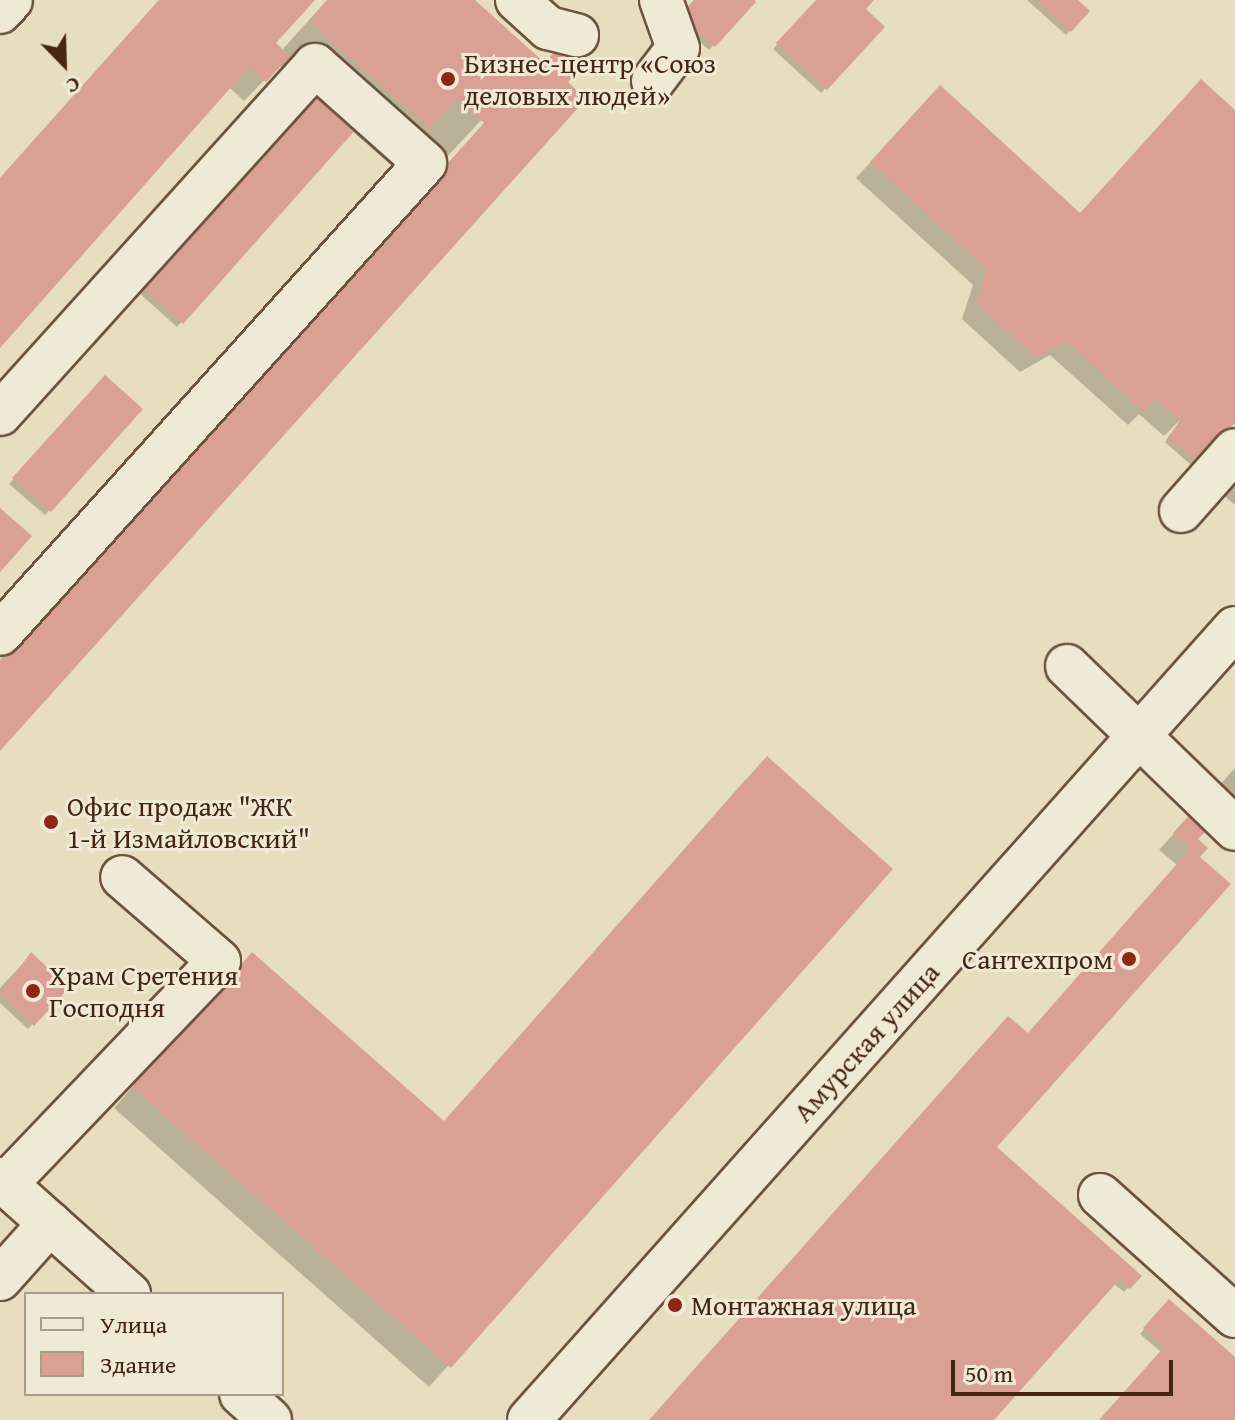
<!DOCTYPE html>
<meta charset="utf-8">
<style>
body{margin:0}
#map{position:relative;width:1235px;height:1420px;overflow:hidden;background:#e7debf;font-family:"Gentium Book Plus",serif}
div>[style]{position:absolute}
.shadow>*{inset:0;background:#0003}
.building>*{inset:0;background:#d9a093}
.roads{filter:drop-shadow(2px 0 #6e543e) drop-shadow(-2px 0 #6e543e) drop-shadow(0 2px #6e543e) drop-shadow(0 -2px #6e543e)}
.minor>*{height:42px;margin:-21px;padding:0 21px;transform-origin:21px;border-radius:21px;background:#efead5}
.dots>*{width:22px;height:22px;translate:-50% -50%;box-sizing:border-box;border:4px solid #efead5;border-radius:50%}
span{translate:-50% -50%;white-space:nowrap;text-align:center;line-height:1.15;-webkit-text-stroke:6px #efead5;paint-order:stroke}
.poi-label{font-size:28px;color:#462613}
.left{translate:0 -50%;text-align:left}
.right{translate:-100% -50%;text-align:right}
.street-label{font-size:28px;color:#462613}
.legend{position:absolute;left:24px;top:1292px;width:260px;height:104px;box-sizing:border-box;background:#efead5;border:2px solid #ab9c87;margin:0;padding:10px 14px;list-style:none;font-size:24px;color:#462613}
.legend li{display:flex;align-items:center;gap:16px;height:40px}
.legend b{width:40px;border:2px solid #ab9c87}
.north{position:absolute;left:24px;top:24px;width:80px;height:80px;-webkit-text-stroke:6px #efead5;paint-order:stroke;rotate:157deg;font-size:22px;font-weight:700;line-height:32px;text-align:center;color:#462613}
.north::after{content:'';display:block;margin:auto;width:28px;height:36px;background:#462613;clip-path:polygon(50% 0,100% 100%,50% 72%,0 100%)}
.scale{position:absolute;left:951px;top:1360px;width:222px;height:36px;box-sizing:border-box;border:4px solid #462613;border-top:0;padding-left:10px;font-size:24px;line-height:28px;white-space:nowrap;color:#462613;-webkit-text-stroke:6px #efead5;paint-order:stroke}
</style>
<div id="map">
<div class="shadow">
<div style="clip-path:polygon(159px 0,312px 0,273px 44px,281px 51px,327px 0,472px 0,538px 59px,445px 159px,420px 137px,391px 165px,352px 131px,177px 327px,137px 291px,304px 87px,279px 65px,244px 101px,229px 87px,0 344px,0 178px)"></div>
<div style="clip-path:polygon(696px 0,752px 0,754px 2px,709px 50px,677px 21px)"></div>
<div style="clip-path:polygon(818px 0,871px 0,863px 9px,883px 27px,821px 93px,773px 49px)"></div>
<div style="clip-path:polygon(1027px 0,1075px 0,1087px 11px,1066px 35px)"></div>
<div style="clip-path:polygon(925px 103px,1079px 215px,1235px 112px,1235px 420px,1193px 467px,1165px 442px,1181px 419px,1164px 436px,1139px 414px,1128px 425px,1050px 355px,1020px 372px,962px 319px,973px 285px,856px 178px)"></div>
<div style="clip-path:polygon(105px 378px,140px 409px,45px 515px,9px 484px)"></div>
<div style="clip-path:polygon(1235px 479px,1235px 505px,1222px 494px)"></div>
<div style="clip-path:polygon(1235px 768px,1235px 810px,1214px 791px)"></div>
<div style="clip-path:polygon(746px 779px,891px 869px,429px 1387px,114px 1108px,232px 974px,443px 1123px)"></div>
<div style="clip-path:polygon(1177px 830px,1205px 848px,994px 1148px,1139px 1276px,1124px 1292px,1113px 1283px,991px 1420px,651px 1420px,1027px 1035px,1177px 865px,1159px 850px)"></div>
<div style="clip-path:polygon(31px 955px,67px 988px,28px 1029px,0 1003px,0 988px)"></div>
<div style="clip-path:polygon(1170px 1301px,1235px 1360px,1235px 1420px,1101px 1420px,1161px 1352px,1140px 1334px)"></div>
</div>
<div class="building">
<div style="clip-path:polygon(159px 0,315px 0,276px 43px,290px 56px,266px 82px,249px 67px,0 348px,0 178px)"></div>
<div style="clip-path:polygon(328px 0,475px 0,545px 63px,556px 50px,579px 70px,568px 82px,586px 99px,0 751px,0 660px,484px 123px,457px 99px,430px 129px,309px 21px)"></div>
<div style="clip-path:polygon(694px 0,755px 0,756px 2px,715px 47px,680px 15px)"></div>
<div style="clip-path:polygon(816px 0,874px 0,866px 9px,885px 27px,827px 90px,776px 43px)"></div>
<div style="clip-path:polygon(1036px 0,1078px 0,1090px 11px,1071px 32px)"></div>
<div style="clip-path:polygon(1201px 79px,1235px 110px,1235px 423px,1198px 464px,1168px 437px,1181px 422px,1155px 399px,1144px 412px,1066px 341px,1036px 358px,977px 303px,987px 269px,870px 162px,940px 85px,1080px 213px)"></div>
<div style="clip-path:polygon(307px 81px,358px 127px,183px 324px,140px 285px)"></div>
<div style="clip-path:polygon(105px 375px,143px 409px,51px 512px,12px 478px)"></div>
<div style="clip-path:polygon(0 508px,32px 536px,0 572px)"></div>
<div style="clip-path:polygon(767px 756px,893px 869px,451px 1368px,132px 1087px,252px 952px,444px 1121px)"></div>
<div style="clip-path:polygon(1192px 812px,1210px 827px,1198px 839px,1208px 848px,1200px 857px,1231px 884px,997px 1147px,1142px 1276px,1130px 1289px,1119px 1280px,994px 1420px,649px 1420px,1008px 1016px,1028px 1033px,1190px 849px,1173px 833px)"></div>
<div style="clip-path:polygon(31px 952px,69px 988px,34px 1026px,0 994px)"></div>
<div style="clip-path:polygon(1169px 1299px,1235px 1357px,1235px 1420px,1099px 1420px,1164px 1347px,1143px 1328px)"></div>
</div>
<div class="roads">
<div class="minor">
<div style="left:517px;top:0;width:42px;rotate:42.1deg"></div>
<div style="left:548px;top:28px;width:30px;rotate:14deg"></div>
<div style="left:0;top:12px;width:16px;rotate:-47deg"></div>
<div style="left:653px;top:81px;width:41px;rotate:-52.9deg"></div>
<div style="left:678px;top:48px;width:51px;rotate:-109.5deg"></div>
<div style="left:0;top:414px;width:470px;rotate:-47.9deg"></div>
<div style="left:315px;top:65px;width:147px;rotate:41.7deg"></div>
<div style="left:425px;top:163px;width:634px;rotate:132.06deg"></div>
<div style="left:1181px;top:511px;width:81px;rotate:-48.5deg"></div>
<div style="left:1067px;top:666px;width:234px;rotate:44.1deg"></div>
<div style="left:0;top:1179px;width:173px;rotate:41.7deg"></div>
<div style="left:6px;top:1184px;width:308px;rotate:-46.3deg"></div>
<div style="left:219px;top:961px;width:128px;rotate:-139.1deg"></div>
<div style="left:1100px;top:1195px;width:181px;rotate:41.9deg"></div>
<div style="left:0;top:1279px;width:75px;rotate:-48.2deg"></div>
<div style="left:241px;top:1394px;width:39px;rotate:42deg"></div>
<div style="left:529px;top:1420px;width:1061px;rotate:-48.29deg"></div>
</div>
</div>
<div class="dots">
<div style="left:448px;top:79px;background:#8f2418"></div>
<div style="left:51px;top:822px;background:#8f2418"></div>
<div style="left:1129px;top:959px;background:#8f2418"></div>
<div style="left:33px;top:991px;background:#8f2418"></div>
<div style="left:675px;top:1305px;background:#8f2418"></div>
</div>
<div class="poi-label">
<span class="left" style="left:464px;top:79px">Бизнес-центр «Союз<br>деловых людей»</span>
<span class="left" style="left:67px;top:822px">Офис продаж "ЖК<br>1-й Измайловский"</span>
<span class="right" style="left:1113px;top:959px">Сантехпром</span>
<span class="left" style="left:49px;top:991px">Храм Сретения<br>Господня</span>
<span class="left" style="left:691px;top:1305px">Монтажная улица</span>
</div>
<div class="street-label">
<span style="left:866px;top:1042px;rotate:-48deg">Амурская улица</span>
</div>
<ul class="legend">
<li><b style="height:10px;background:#efead5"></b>Улица</li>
<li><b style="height:22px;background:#d9a093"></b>Здание</li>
</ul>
<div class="north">С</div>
<div class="scale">50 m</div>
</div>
